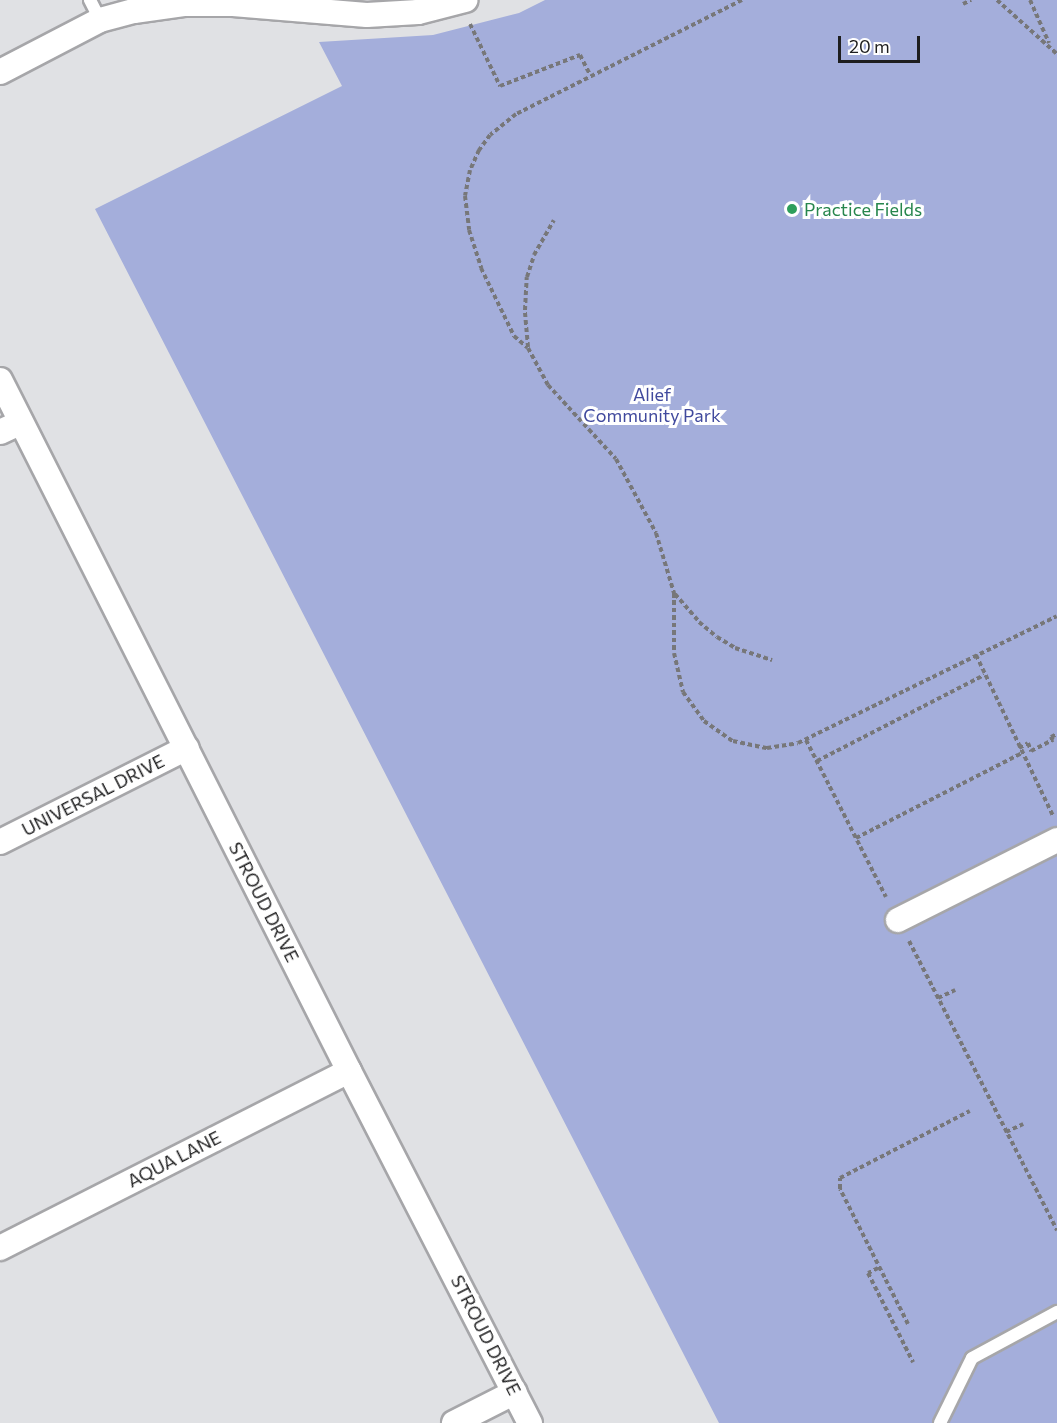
<!DOCTYPE html>
<style>
body{margin:0}
#map{position:relative;width:1057px;height:1423px;overflow:hidden;background:#e0e1e4;font-family:Commissioner,sans-serif}
div>[style]{position:absolute}
.green>*{inset:0;background:#a4aedb}
.path>*{height:4px;margin-top:-2px;transform-origin:0;background:repeating-linear-gradient(90deg,#777779 0 4.5px,transparent 0 7.5px)}
.roads{filter:drop-shadow(2px 0 #a6a6a9) drop-shadow(-2px 0 #a6a6a9) drop-shadow(0 2px #a6a6a9) drop-shadow(0 -2px #a6a6a9)}
.lane>*{height:12px;margin:-6px;padding:0 6px;transform-origin:6px;border-radius:6px;background:#fff}
.street>*{height:24px;margin:-12px;padding:0 12px;transform-origin:12px;border-radius:12px;background:#fff}
.dots>*{width:16px;height:16px;translate:-50% -50%;box-sizing:border-box;border:3px solid #fff;border-radius:50%}
span{translate:-50% -50%;white-space:nowrap;text-align:center;line-height:1.15;-webkit-text-stroke:6px #fff;paint-order:stroke}
.leisure-label{font-size:18px;color:#27864d}
.left{translate:0 -50%;text-align:left}
.park-label{font-size:18px;color:#40499d}
.street-label{font-size:18px;color:#1e1e1f}
.scale{position:absolute;left:838px;top:36px;width:82px;height:27px;box-sizing:border-box;border:3px solid #1e1e1f;border-top:0;padding-left:8px;font-size:18px;line-height:21px;white-space:nowrap;color:#1e1e1f;-webkit-text-stroke:4px #fff;paint-order:stroke}
</style>
<div id="map">
<div class="green">
<div style="clip-path:polygon(545px 0,1057px 0,1057px 1423px,719px 1423px,95px 209px,342px 86px,319px 42px,433px 35px,519px 13px)"></div>
</div>
<div class="path">
<div style="left:742px;top:0;width:253px;rotate:153.2deg"></div>
<div style="left:516px;top:114px;width:33px;rotate:141deg"></div>
<div style="left:490px;top:135px;width:19px;rotate:126deg"></div>
<div style="left:479px;top:150px;width:22px;rotate:114deg"></div>
<div style="left:470px;top:170px;width:26px;rotate:101deg"></div>
<div style="left:465px;top:196px;width:34px;rotate:83deg"></div>
<div style="left:469px;top:230px;width:40px;rotate:72deg"></div>
<div style="left:481px;top:268px;width:76px;rotate:64.1deg"></div>
<div style="left:514px;top:336px;width:18px;rotate:41deg"></div>
<div style="left:528px;top:348px;width:42px;rotate:61.6deg"></div>
<div style="left:548px;top:385px;width:100px;rotate:47.4deg"></div>
<div style="left:616px;top:459px;width:84px;rotate:61.6deg"></div>
<div style="left:656px;top:533px;width:63px;rotate:73.3deg"></div>
<div style="left:674px;top:593px;width:60px;rotate:90deg"></div>
<div style="left:674px;top:653px;width:40px;rotate:77deg"></div>
<div style="left:683px;top:692px;width:36px;rotate:54deg"></div>
<div style="left:704px;top:721px;width:35px;rotate:35deg"></div>
<div style="left:733px;top:741px;width:35px;rotate:12deg"></div>
<div style="left:767px;top:748px;width:31px;rotate:-9deg"></div>
<div style="left:798px;top:743px;width:288px;rotate:-26.1deg"></div>
<div style="left:997px;top:0;width:81px;rotate:42deg"></div>
<div style="left:1030px;top:0;width:47px;rotate:66.2deg"></div>
<div style="left:963px;top:4px;width:9px;rotate:-27deg"></div>
<div style="left:470px;top:24px;width:69px;rotate:64.2deg"></div>
<div style="left:500px;top:86px;width:86px;rotate:-21.2deg"></div>
<div style="left:580px;top:55px;width:22px;rotate:63deg"></div>
<div style="left:528px;top:347px;width:37px;rotate:-95deg"></div>
<div style="left:525px;top:310px;width:33px;rotate:-87deg"></div>
<div style="left:527px;top:277px;width:23px;rotate:-72deg"></div>
<div style="left:534px;top:255px;width:40px;rotate:-60.3deg"></div>
<div style="left:675px;top:594px;width:37px;rotate:49deg"></div>
<div style="left:699px;top:622px;width:23px;rotate:40deg"></div>
<div style="left:717px;top:637px;width:21px;rotate:31deg"></div>
<div style="left:735px;top:648px;width:39px;rotate:18deg"></div>
<div style="left:976px;top:655px;width:178px;rotate:64.4deg"></div>
<div style="left:806px;top:740px;width:176px;rotate:63deg"></div>
<div style="left:1019px;top:748px;width:10px;rotate:-29deg"></div>
<div style="left:1028px;top:743px;width:9px;rotate:69deg"></div>
<div style="left:1031px;top:751px;width:25px;rotate:-27deg"></div>
<div style="left:1053px;top:740px;width:4px;rotate:-124deg"></div>
<div style="left:1051px;top:737px;width:7px;rotate:-27deg"></div>
<div style="left:817px;top:761px;width:188px;rotate:-27.2deg"></div>
<div style="left:856px;top:838px;width:186px;rotate:-27.1deg"></div>
<div style="left:909px;top:941px;width:325px;rotate:62.9deg"></div>
<div style="left:938px;top:998px;width:19px;rotate:-25deg"></div>
<div style="left:1006px;top:1132px;width:19px;rotate:-25deg"></div>
<div style="left:878px;top:1268px;width:11px;rotate:153deg"></div>
<div style="left:868px;top:1273px;width:100px;rotate:63.2deg"></div>
<div style="left:908px;top:1324px;width:151px;rotate:-116.7deg"></div>
<div style="left:840px;top:1189px;width:11px;rotate:-90deg"></div>
<div style="left:840px;top:1178px;width:146px;rotate:-27.3deg"></div>
</div>
<div class="roads">
<div class="lane">
<div style="left:90px;top:0;width:22px;rotate:63deg"></div>
<div style="left:940px;top:1423px;width:72px;rotate:-63.8deg"></div>
<div style="left:972px;top:1358px;width:97px;rotate:-28.4deg"></div>
</div>
<div class="street">
<div style="left:0;top:72px;width:113px;rotate:-27.5deg"></div>
<div style="left:100px;top:20px;width:35px;rotate:-15deg"></div>
<div style="left:134px;top:11px;width:50px;rotate:-8deg"></div>
<div style="left:184px;top:4px;width:49px"></div>
<div style="left:233px;top:4px;width:134px;rotate:4.7deg"></div>
<div style="left:367px;top:15px;width:51px;rotate:-3.4deg"></div>
<div style="left:418px;top:12px;width:49px;rotate:-14.3deg"></div>
<div style="left:0;top:380px;width:774px;rotate:63.2deg"></div>
<div style="left:349px;top:1071px;width:396px;rotate:62.8deg"></div>
<div style="left:0;top:432px;width:23px;rotate:-25deg"></div>
<div style="left:0;top:842px;width:209px;rotate:-26.7deg"></div>
<div style="left:898px;top:920px;width:178px;rotate:-26.7deg"></div>
<div style="left:0;top:1248px;width:391px;rotate:-26.9deg"></div>
<div style="left:454px;top:1423px;width:68px;rotate:-26.9deg"></div>
</div>
</div>
<div class="dots">
<div style="left:792px;top:209px;background:#2e9e5b"></div>
</div>
<div class="leisure-label">
<span class="left" style="left:804px;top:209px">Practice Fields</span>
</div>
<div class="park-label">
<span style="left:652px;top:405px">Alief<br>Community Park</span>
</div>
<div class="street-label">
<span style="left:93px;top:795px;rotate:-27deg">UNIVERSAL DRIVE</span>
<span style="left:264px;top:902px;rotate:63deg">STROUD DRIVE</span>
<span style="left:174px;top:1159px;rotate:-27deg">AQUA LANE</span>
<span style="left:486px;top:1335px;rotate:63deg">STROUD DRIVE</span>
</div>
<div class="scale">20 m</div>
</div>
